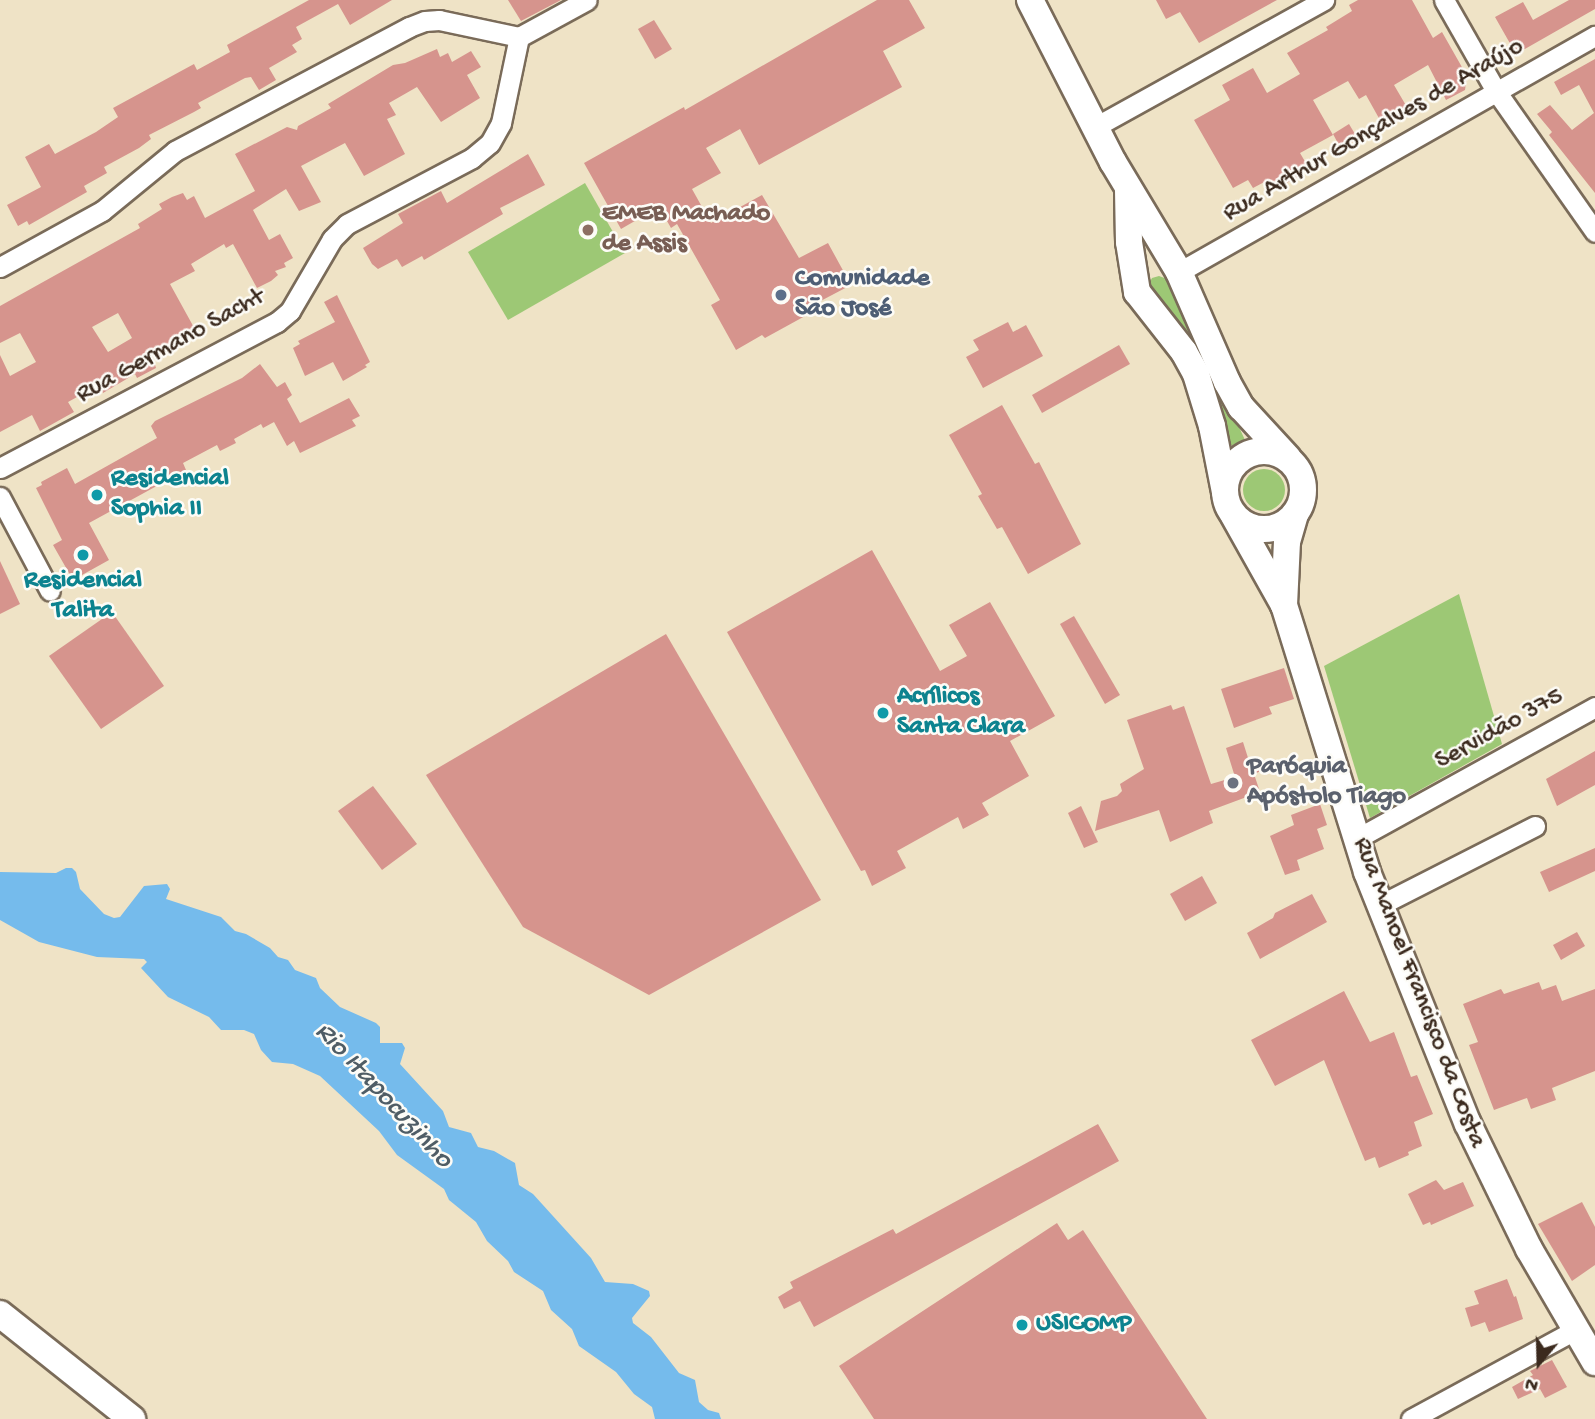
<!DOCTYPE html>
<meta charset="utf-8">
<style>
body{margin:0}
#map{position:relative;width:1595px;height:1419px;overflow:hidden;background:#efe3c6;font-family:"Gochi Hand",sans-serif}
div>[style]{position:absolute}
.green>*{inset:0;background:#9dc875}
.round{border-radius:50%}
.water>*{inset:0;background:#75bbec}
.building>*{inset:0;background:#d6948d}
.roads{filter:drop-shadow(2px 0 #7a6b59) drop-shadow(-2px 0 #7a6b59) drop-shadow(0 2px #7a6b59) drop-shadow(0 -2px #7a6b59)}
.street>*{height:19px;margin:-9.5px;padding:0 9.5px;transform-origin:9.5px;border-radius:9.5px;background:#fff}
.secondary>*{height:26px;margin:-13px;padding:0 13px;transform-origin:13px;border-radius:13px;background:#fff}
.secondary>.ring{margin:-13px;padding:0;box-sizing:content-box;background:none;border:26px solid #fff;border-radius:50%}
.dots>*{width:19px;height:19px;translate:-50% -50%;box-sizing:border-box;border:4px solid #fdfcf7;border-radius:50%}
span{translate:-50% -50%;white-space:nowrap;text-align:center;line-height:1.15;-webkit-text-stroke:5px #fdfcf7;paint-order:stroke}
.street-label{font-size:26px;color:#3b2a1e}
.education-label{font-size:26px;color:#785e54;font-weight:700}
.left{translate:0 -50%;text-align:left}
.service-label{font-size:26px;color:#4e5e75;font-weight:700}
.culture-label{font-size:26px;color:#0d838f;font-weight:700}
.worship-label{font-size:26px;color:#5b616d;font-weight:700}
.water-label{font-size:28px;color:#4f5d66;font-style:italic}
.north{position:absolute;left:1504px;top:1328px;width:70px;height:70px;-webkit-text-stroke:5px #fdfcf7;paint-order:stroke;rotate:199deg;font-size:19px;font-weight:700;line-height:28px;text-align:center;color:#3b2a1e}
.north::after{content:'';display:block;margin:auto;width:24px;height:32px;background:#3b2a1e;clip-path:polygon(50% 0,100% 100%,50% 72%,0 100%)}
</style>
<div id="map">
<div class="green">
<div style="clip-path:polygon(585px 183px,625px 253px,508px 320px,468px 252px)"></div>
<div style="clip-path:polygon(1159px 276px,1170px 280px,1245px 440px,1228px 447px,1148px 285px,1152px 278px)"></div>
<div class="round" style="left:1243px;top:469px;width:42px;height:42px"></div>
<div style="clip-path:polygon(1459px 594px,1502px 744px,1370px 818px,1324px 666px)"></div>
</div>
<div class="water">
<div style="clip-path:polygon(66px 868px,72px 868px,76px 872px,80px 889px,104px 914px,114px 918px,120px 917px,144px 886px,167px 884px,170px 889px,166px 899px,221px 917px,235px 931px,246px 934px,270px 948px,278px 957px,288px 960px,295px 970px,316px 978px,320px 988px,340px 1007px,376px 1023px,380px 1027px,380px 1043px,402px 1043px,405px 1048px,400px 1064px,443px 1111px,449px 1127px,471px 1133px,478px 1147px,494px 1151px,515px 1163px,519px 1185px,533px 1194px,591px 1258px,605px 1282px,633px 1284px,649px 1291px,650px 1296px,632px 1318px,633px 1323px,651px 1337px,679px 1373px,695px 1380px,699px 1402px,708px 1410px,719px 1413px,721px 1419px,655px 1419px,652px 1407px,634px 1394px,616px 1372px,579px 1346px,572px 1329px,551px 1310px,543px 1291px,514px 1272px,508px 1261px,487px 1241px,476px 1222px,449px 1200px,444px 1189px,397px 1155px,379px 1131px,320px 1076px,293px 1064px,272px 1062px,261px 1050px,254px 1034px,244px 1030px,221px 1030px,209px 1017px,168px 997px,141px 968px,147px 962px,144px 959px,97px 957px,39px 942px,0 920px,0 872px,56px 873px)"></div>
</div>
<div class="building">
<div style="clip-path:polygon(309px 0,392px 0,350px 25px,338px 4px,296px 27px,302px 39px,292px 45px,297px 52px,269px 68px,276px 80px,259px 90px,251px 77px,245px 78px,198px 103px,201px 108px,194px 112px,149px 135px,151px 139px,139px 148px,104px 167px,107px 173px,84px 186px,87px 192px,29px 225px,27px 221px,18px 226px,7px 205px,41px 187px,25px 157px,49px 144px,55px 154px,96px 132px,118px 117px,113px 108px,194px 64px,197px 70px,230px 52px,227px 45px)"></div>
<div style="clip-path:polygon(508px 0,561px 0,521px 21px)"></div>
<div style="clip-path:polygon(877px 0,909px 0,925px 28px,883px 51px,902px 87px,759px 165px,740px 129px,706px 148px,721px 173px,692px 189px,711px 223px,762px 195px,799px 258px,828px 243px,851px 285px,813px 305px,816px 310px,765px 338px,762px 335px,736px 350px,711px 305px,720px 300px,677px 224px,671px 228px,659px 207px,621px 229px,584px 163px,684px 107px,685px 110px)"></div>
<div style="clip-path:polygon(1156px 0,1277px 0,1199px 43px,1180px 12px,1166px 19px)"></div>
<div style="clip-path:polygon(1358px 0,1412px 0,1433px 38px,1442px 32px,1467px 76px,1465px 90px,1446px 100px,1428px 65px,1394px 85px,1411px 114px,1385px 129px,1366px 95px,1359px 99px,1348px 81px,1313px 100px,1333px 135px,1300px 153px,1310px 170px,1276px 189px,1270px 179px,1253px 188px,1248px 180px,1233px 188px,1194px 120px,1230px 100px,1222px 85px,1253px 68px,1267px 93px,1300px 74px,1287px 53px,1328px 30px,1326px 27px,1352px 11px,1349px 5px)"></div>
<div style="clip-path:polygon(1569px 0,1595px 0,1595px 9px,1516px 54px,1495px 17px,1523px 2px,1533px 20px)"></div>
<div style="clip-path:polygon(654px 20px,672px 49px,655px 59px,638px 29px)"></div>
<div style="clip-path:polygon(evenodd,437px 49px,440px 57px,448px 53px,452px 62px,471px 51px,481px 67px,467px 75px,480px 98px,441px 122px,417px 87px,389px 103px,396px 115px,387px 119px,405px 154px,364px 176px,345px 143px,301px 166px,321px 202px,299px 211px,286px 189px,253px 210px,269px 240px,280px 234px,293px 258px,284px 263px,286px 267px,275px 271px,278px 275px,271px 281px,257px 288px,233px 244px,226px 248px,224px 244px,191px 264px,195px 271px,170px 284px,197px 333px,152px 355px,156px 368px,137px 378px,135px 374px,103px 393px,99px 385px,68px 402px,74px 412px,40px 431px,32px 415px,0 432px,0 355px,10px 376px,36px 362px,20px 333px,0 343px,0 306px,140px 228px,138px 224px,162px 209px,159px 204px,172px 197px,183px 193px,187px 200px,194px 196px,205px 218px,255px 191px,235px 154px,287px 127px,297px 130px,298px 126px,331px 108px,328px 104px,393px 65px,405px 63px,437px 49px,118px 313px,132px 338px,108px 352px,92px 327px,118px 313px)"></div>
<div style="clip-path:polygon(1595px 59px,1595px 193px,1549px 135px,1552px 132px,1537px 114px,1550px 105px,1572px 130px,1594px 113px,1579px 85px,1561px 95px,1554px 82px)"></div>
<div style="clip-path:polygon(1349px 124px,1358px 139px,1341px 149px,1333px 134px)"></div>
<div style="clip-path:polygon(528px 154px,545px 185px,500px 208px,503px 214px,424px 260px,422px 256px,402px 267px,397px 259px,378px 269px,372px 264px,363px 248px,403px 223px,398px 214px,441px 191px,447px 203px)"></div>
<div style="clip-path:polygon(337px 295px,370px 362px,365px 365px,367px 367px,343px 381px,333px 362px,305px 376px,293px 348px,300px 344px,298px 341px,335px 322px,324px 302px)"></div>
<div style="clip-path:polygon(1008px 322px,1013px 332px,1026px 325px,1043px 356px,983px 388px,966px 357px,979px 350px,973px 340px)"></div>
<div style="clip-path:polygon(1119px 345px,1130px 364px,1042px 413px,1032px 395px)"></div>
<div style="clip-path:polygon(260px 364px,277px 387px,285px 382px,292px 395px,287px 399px,300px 423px,349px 398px,360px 416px,352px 420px,356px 426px,300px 453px,294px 441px,287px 446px,274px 422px,263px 428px,261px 424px,234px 439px,236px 443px,220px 451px,217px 445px,183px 463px,186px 470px,89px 523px,109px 560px,73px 580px,53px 545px,62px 540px,36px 488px,42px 485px,41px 482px,67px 468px,75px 484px,157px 438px,151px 426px,155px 421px,242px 378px)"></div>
<div style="clip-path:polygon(1002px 405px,1035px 464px,1039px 462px,1081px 544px,1028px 574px,1002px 527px,997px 529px,978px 496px,982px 494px,949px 435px)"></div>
<div style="clip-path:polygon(872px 550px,940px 671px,967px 656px,949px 625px,990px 602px,1055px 716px,1010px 741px,1029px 776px,982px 803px,989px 815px,963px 829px,958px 817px,897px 851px,906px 868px,872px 886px,865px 870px,861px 871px,727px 632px)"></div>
<div style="clip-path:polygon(0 561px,20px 604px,0 614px)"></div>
<div style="clip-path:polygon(112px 612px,164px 686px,101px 729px,49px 656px)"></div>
<div style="clip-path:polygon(1074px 616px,1120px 695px,1105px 704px,1060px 624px)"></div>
<div style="clip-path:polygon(666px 634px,821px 900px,649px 995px,523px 927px,426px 775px)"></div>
<div style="clip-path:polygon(1284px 668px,1294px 699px,1269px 707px,1272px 714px,1234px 728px,1221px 689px)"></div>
<div style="clip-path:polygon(1171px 705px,1173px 710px,1184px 706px,1211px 784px,1235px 777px,1226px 748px,1243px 742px,1249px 761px,1257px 758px,1261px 771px,1254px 774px,1260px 792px,1209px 811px,1213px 823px,1170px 842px,1159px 810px,1095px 831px,1101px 801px,1117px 796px,1122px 791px,1120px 784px,1144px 769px,1127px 720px)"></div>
<div style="clip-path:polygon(1595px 751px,1595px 785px,1557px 806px,1546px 779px)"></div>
<div style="clip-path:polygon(373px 786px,417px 844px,382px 870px,338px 811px)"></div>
<div style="clip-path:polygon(1320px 804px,1327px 825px,1317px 829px,1324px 849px,1297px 860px,1300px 870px,1285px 875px,1270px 836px,1294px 825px,1291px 815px)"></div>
<div style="clip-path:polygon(1081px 806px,1098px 842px,1084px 848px,1068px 813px)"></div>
<div style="clip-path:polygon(1595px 848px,1595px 871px,1549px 892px,1540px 872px)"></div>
<div style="clip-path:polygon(1202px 876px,1217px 903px,1185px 921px,1170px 894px)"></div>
<div style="clip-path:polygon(1312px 894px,1327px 922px,1260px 959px,1247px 933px,1273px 918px,1275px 913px)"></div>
<div style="clip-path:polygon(1577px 932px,1585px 946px,1561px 960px,1553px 945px)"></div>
<div style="clip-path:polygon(1539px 982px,1542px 990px,1556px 985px,1562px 1001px,1595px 989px,1595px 1071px,1552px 1088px,1556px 1100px,1531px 1109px,1527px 1098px,1494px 1110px,1469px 1045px,1478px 1042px,1463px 1004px,1501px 989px,1504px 994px)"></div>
<div style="clip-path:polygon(1344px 991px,1370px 1042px,1394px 1032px,1411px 1077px,1417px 1075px,1433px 1114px,1414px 1122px,1422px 1146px,1408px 1152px,1409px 1155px,1379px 1168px,1375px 1157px,1365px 1161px,1324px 1060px,1275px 1086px,1251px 1040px)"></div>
<div style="clip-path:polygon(1098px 1124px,1119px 1161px,814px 1327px,800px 1301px,784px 1309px,778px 1297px,793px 1288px,790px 1282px,893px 1229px,896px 1234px)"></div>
<div style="clip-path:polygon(1436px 1180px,1444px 1190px,1463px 1182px,1474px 1206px,1431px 1225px,1430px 1222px,1423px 1225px,1408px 1194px)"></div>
<div style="clip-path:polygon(1582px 1202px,1595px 1227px,1595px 1265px,1572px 1281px,1538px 1224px)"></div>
<div style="clip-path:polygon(1057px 1223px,1068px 1240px,1083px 1230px,1207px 1419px,874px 1419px,839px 1366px)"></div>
<div style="clip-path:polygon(1507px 1279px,1514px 1297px,1516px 1296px,1523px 1319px,1489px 1332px,1485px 1322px,1471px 1327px,1465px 1308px,1479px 1304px,1474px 1291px)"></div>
<div style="clip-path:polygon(1552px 1360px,1567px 1387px,1545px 1398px,1540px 1389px,1518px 1399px,1512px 1387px,1533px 1375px,1530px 1371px)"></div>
</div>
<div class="roads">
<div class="street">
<div style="left:1444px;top:0;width:105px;rotate:60.3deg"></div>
<div style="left:1496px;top:91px;width:172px;rotate:54.9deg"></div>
<div style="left:1095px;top:127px;width:262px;rotate:-29deg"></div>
<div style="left:0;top:267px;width:116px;rotate:-28.8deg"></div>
<div style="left:102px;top:211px;width:94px;rotate:-39.4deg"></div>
<div style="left:175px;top:151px;width:265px;rotate:-27.9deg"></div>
<div style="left:409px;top:27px;width:17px;rotate:-21deg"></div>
<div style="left:425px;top:21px;width:14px;rotate:-4deg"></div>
<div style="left:439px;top:20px;width:82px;rotate:12deg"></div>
<div style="left:519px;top:37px;width:77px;rotate:-28.6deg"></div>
<div style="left:1179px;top:272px;width:478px;rotate:-29.6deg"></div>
<div style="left:0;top:468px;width:313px;rotate:-27.8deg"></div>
<div style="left:277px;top:322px;width:17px;rotate:-40deg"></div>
<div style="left:290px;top:311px;width:83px;rotate:-59.7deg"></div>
<div style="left:332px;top:239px;width:21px;rotate:-45deg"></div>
<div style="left:347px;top:224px;width:141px;rotate:-27.8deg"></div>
<div style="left:472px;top:158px;width:23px;rotate:-40deg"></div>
<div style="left:490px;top:143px;width:23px;rotate:-61deg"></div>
<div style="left:501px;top:123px;width:88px;rotate:-78.2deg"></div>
<div style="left:0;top:497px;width:106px;rotate:62deg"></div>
<div style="left:1356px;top:839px;width:273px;rotate:-28.9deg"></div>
<div style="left:1380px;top:905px;width:174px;rotate:-27deg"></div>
<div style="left:1411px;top:1419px;width:187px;rotate:-28.5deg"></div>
</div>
<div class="secondary">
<div style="left:1030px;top:0;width:182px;rotate:62.9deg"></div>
<div style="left:1113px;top:162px;width:128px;rotate:59deg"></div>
<div style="left:1179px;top:272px;width:120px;rotate:66.4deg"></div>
<div style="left:1227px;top:382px;width:29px;rotate:61deg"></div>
<div style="left:1241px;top:407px;width:69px;rotate:47.3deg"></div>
<div style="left:1128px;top:190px;width:52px;rotate:88.9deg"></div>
<div style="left:1129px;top:242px;width:51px;rotate:80.9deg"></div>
<div style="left:1137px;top:292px;width:76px;rotate:51.9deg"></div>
<div style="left:1184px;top:352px;width:25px;rotate:61deg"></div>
<div style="left:1196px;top:374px;width:54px;rotate:72.9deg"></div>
<div style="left:1212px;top:426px;width:67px;rotate:78.9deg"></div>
<div class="ring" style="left:1225px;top:451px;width:52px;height:52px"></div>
<div style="left:1234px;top:516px;width:102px;rotate:60.7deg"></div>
<div style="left:1284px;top:605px;width:280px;rotate:72.7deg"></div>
<div style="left:1367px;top:872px;width:271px;rotate:68.2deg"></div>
<div style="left:1468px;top:1124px;width:139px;rotate:64deg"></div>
<div style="left:1529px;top:1249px;width:131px;rotate:59.7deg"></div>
<div style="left:1284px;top:605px;width:63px;rotate:-87.3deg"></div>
<div style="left:1287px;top:542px;width:29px;rotate:-74deg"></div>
<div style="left:0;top:1314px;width:169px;rotate:38.5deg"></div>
</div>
</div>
<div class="dots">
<div style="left:588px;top:230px;background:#8d6e63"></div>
<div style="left:781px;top:295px;background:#5c6f8a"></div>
<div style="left:97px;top:495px;background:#0f9aa8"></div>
<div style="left:83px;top:555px;background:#0f9aa8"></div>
<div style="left:883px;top:713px;background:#0f9aa8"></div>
<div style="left:1233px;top:783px;background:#6b7280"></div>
<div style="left:1022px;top:1325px;background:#0f9aa8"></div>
</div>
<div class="street-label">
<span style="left:1374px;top:131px;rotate:-30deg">Rua Arthur Gonçalves de Araújo</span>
<span style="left:171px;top:347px;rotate:-29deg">Rua Germano Sacht</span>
<span style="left:1500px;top:730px;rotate:-29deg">Servidão 375</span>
<span style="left:1418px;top:993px;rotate:69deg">Rua Manoel Francisco da Costa</span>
</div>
<div class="education-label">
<span class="left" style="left:602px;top:230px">EMEB Machado<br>de Assis</span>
</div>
<div class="service-label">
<span class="left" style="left:795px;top:295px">Comunidade<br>São José</span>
</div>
<div class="culture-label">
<span class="left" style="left:111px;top:495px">Residencial<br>Sophia II</span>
<span style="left:83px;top:597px">Residencial<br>Talita</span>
<span class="left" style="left:897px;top:713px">Acrílicos<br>Santa Clara</span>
<span class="left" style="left:1036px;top:1325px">USICOMP</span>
</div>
<div class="worship-label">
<span class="left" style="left:1247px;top:783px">Paróquia<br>Apóstolo Tiago</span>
</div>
<div class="water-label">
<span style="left:383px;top:1096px;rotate:47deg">Rio Itapocuzinho</span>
</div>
<div class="north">N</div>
</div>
